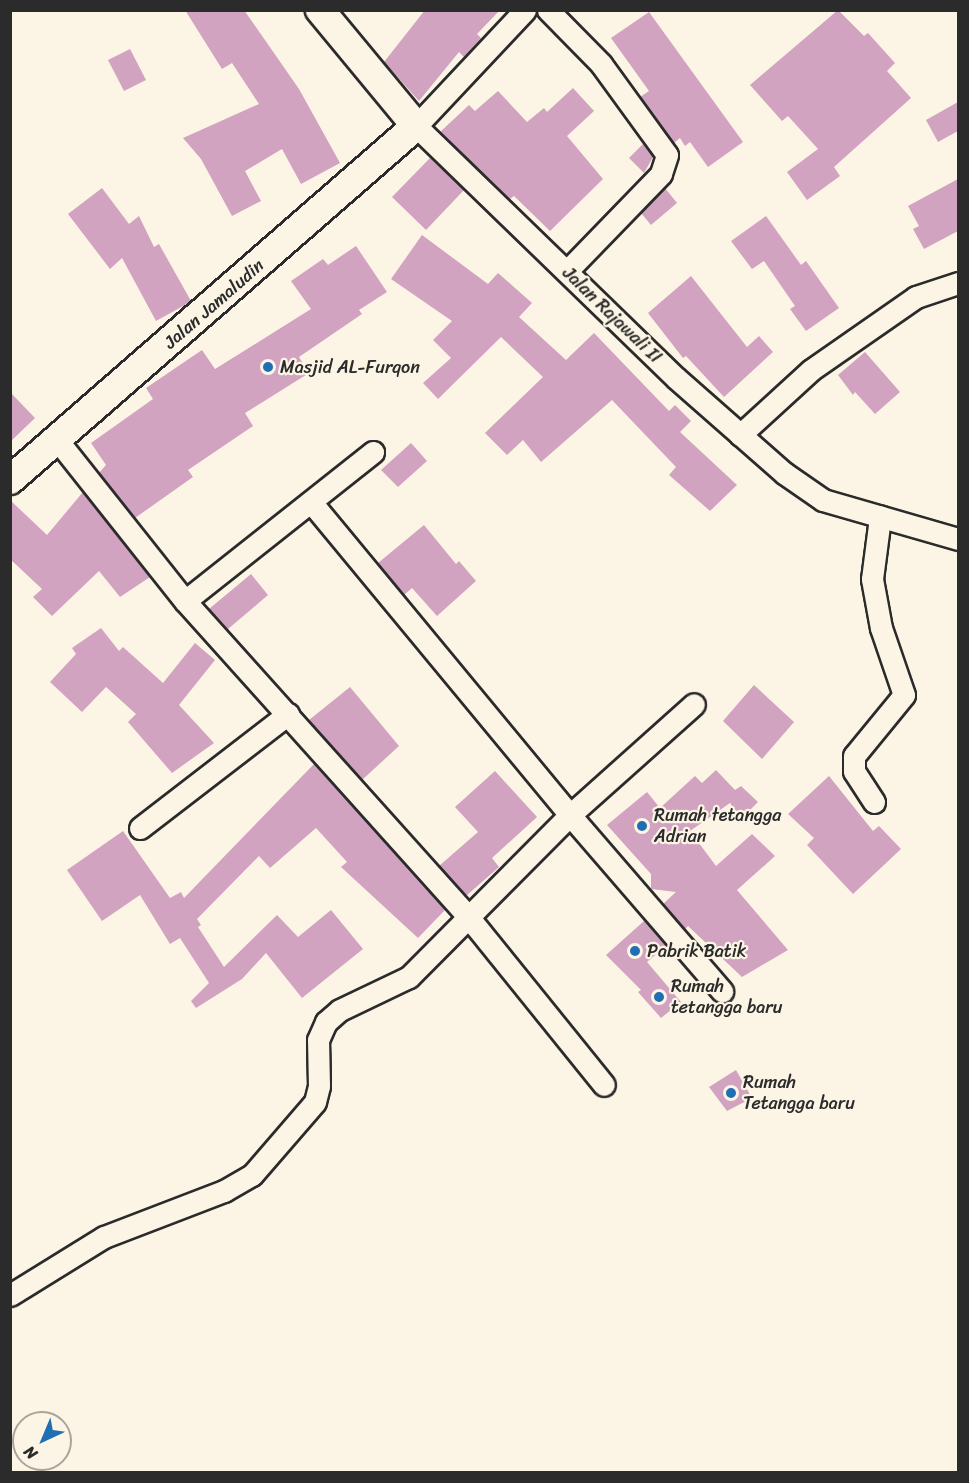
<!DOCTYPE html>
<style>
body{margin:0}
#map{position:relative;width:969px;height:1483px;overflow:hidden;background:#fcf5e5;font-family:Sriracha,sans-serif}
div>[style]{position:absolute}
.building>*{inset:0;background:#d2a2c1}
.roads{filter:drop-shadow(2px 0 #2b2b2b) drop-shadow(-2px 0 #2b2b2b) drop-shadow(0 2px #2b2b2b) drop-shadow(0 -2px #2b2b2b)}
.street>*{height:21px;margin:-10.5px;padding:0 10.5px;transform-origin:10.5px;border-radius:10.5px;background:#fcf5e5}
.secondary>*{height:28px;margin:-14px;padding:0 14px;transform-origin:14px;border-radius:14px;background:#fcf5e5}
.dots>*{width:16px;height:16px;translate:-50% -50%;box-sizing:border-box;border:3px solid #fcf5e5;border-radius:50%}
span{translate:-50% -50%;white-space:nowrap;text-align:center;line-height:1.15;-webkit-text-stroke:4.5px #fcf5e5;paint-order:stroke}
.street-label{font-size:18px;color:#2b2b2b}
.poi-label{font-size:18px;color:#2b2b2b}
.left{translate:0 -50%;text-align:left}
.frame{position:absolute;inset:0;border:12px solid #2b2b2b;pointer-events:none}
.north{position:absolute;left:12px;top:1411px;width:60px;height:60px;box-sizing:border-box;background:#fcf5e5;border:2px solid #a8a49b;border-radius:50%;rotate:224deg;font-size:16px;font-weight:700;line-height:24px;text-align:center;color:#2b2b2b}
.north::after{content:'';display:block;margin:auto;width:21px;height:27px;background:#1f6fb2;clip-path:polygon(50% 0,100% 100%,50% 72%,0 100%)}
</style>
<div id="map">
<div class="building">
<div style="clip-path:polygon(185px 10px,244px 10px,299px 89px,340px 163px,301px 184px,282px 149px,245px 171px,261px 201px,232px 216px,201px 159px,183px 138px,259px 104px,232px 63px,222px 69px)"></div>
<div style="clip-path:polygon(425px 10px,500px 10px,477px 34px,481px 38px,464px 57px,459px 52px,419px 101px,384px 62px)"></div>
<div style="clip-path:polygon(838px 10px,864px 36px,868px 33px,895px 63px,887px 71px,911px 98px,834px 167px,840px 176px,807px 200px,787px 172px,818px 149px,788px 116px,782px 121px,750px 85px)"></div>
<div style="clip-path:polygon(649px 12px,743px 142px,708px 167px,690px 142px,685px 146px,680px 138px,674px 143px,640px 97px,649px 91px,611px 38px)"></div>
<div style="clip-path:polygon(130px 49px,146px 80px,124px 91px,108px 60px)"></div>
<div style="clip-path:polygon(573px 88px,594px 111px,567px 136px,603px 179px,550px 231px,514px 196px,510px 199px,440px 132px,469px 105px,475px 111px,498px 91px,527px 122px,544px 108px,547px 112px)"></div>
<div style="clip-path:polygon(958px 102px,958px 131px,938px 142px,926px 120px)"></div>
<div style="clip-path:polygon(643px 144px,653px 157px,644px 173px,629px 158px)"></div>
<div style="clip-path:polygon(430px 158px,464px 190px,426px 230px,392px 197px)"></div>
<div style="clip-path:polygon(958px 179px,958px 231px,924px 249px,913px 229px,919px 226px,908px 206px)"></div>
<div style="clip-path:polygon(102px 188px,129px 224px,139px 216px,154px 247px,159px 244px,191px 301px,185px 305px,156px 321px,122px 258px,110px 269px,68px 214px)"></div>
<div style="clip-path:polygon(665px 188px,677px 203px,651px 225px,641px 213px)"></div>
<div style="clip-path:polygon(766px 216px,801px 265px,806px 261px,839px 308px,806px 331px,790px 309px,795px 306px,764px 261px,752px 269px,731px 241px)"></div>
<div style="clip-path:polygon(422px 235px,488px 284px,498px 273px,532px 303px,519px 317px,566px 360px,594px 333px,669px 411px,675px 405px,691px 421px,680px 432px,737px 485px,710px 511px,669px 475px,676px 467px,612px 400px,541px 462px,523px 440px,507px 455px,485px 433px,543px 377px,501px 337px,438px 399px,423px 383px,451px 358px,433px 340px,452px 321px,391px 279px)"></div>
<div style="clip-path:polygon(356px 246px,387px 292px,359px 310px,362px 314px,299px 357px,309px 373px,245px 413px,253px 426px,188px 470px,193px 477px,135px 518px,99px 473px,106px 465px,91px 443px,153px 399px,146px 388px,202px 350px,215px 369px,311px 309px,291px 281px,323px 259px,328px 265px)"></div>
<div style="clip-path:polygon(691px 276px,747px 347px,759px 336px,773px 352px,724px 397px,686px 356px,683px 358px,648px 313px)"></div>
<div style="clip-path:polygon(865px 352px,900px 392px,875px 414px,855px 392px,853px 395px,838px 375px)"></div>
<div style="clip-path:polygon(10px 392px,35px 418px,10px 442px)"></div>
<div style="clip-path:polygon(411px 443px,427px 461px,398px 487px,381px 470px)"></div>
<div style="clip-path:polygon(83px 492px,150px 577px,120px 597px,99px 571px,52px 616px,33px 597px,42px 589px,10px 559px,10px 500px,47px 535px)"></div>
<div style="clip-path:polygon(424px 525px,456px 564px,459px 561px,476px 581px,437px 616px,412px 588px,404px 595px,378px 563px)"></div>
<div style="clip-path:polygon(251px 574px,268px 595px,228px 629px,209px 609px)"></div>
<div style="clip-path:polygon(101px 628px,119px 651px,123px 647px,163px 683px,195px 643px,215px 660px,179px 705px,214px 743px,172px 773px,128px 722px,136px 714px,106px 687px,82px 712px,50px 682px,76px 654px,72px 648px)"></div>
<div style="clip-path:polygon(754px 685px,794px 722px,762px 759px,723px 721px)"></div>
<div style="clip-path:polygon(350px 687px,399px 746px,362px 780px,309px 720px)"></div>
<div style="clip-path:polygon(314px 764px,445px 910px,418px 938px,341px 867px,347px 862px,316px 828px,270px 868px,259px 856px,197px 919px,201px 925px,198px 927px,224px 967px,277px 915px,298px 937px,331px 910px,363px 949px,302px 998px,266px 953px,242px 979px,196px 1008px,191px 1001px,209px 983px,180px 938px,170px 944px,140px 895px,102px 921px,67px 870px,123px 831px,170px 898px,181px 892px,184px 898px)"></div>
<div style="clip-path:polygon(716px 770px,735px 790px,741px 786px,758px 802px,741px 819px,730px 803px,690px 831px,716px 866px,752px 834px,775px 856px,737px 890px,788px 950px,742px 977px,688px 926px,685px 929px,663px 904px,676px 892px,651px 889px,651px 874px,607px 825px,647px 792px,660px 808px,695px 776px,702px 783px)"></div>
<div style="clip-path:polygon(495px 771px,537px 817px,492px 858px,499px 867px,466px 896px,439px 866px,478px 832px,455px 807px)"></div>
<div style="clip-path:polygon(829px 776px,873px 831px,879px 826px,901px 849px,853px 894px,807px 845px,814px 838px,788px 814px)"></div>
<div style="clip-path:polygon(644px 921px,666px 946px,647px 962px,681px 1002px,661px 1018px,638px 992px,641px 990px,606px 955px)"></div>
<div style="clip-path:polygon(736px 1070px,752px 1098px,727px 1111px,709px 1087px)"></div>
</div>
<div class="roads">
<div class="street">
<div style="left:525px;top:10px;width:159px;rotate:133.2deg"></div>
<div style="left:416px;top:126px;width:362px;rotate:44.1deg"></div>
<div style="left:676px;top:378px;width:144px;rotate:41.3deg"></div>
<div style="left:784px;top:473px;width:47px;rotate:34.7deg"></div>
<div style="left:823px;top:500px;width:141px;rotate:16.1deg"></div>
<div style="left:548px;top:10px;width:76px;rotate:45.5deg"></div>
<div style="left:601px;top:64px;width:112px;rotate:54deg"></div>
<div style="left:667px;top:155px;width:20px;rotate:108deg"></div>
<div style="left:661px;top:174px;width:135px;rotate:134.1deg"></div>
<div style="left:740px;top:435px;width:96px;rotate:-42.5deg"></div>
<div style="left:811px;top:370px;width:128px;rotate:-34.8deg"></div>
<div style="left:916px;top:297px;width:44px;rotate:-18.4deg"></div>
<div style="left:58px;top:441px;width:204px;rotate:51.6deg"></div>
<div style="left:185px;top:601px;width:427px;rotate:48.1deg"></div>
<div style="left:470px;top:919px;width:213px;rotate:51.1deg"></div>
<div style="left:311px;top:502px;width:406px;rotate:50.4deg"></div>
<div style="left:570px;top:815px;width:233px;rotate:49.2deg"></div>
<div style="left:185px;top:601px;width:240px;rotate:-38.4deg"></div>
<div style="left:874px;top:802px;width:37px;rotate:-123deg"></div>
<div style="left:854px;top:771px;width:15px;rotate:-90deg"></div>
<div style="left:854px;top:756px;width:79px;rotate:-50.7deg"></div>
<div style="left:904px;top:695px;width:71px;rotate:-108.9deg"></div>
<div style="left:881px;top:628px;width:50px;rotate:-100.4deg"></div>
<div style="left:872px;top:579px;width:63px;rotate:-82.6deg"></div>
<div style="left:140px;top:828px;width:187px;rotate:-37.6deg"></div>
<div style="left:10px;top:1295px;width:110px;rotate:-31.7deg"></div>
<div style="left:104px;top:1237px;width:129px;rotate:-21deg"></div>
<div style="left:224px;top:1191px;width:32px;rotate:-30deg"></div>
<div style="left:252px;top:1175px;width:96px;rotate:-49.2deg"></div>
<div style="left:315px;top:1102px;width:16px;rotate:-76deg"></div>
<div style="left:319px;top:1086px;width:46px;rotate:-91.2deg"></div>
<div style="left:318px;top:1040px;width:20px;rotate:-66deg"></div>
<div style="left:326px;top:1022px;width:18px;rotate:-41deg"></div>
<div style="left:340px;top:1010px;width:76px;rotate:-25.6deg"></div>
<div style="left:409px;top:977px;width:228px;rotate:-45.2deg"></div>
<div style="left:570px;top:815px;width:166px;rotate:-41.8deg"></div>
</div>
<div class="secondary">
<div style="left:10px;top:480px;width:539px;rotate:-41.09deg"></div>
<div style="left:416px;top:126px;width:151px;rotate:-129.6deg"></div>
</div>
</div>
<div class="dots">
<div style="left:268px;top:367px;background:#1f6fb2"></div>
<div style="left:642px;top:826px;background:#1f6fb2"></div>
<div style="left:635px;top:951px;background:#1f6fb2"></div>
<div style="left:659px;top:997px;background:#1f6fb2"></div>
<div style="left:731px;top:1093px;background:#1f6fb2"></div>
</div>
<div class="street-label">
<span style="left:214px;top:304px;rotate:-41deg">Jalan Jamaludin</span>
<span style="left:612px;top:315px;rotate:44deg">Jalan Rajawali II</span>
</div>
<div class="poi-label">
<span class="left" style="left:280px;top:367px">Masjid AL-Furqon</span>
<span class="left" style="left:654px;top:826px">Rumah tetangga<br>Adrian</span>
<span class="left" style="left:647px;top:951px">Pabrik Batik</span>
<span class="left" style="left:671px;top:997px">Rumah<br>tetangga baru</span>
<span class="left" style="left:743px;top:1093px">Rumah<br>Tetangga baru</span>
</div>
<div class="frame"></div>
<div class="north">N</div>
</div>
